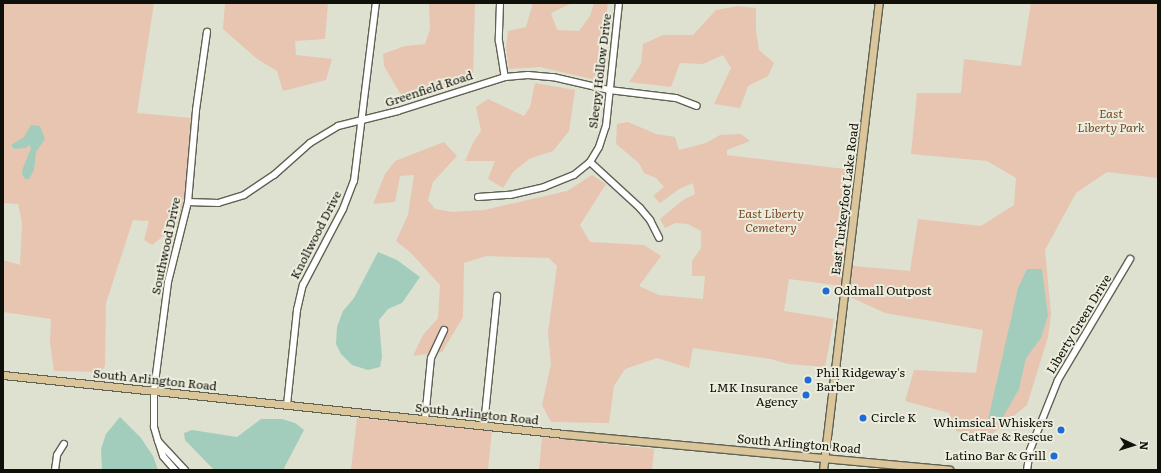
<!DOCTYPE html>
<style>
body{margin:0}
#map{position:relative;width:1161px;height:473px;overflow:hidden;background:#dee0d0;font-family:Literata,serif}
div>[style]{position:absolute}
.green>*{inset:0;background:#e7c5b0}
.water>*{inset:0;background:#a2cdbd}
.roads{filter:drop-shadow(1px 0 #606153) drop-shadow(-1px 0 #606153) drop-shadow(0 1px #606153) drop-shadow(0 -1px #606153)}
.minor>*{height:6px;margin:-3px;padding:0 3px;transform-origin:3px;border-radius:3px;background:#fff}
.major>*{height:7px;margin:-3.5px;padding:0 3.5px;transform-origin:3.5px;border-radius:3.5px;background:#dbc59b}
.dots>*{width:11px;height:11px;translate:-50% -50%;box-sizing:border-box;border:2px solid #eceddd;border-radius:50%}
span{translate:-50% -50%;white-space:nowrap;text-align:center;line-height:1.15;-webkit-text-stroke:4px #eceddd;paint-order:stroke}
.street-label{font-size:12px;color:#10100b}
.park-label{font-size:12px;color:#784827;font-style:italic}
.poi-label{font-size:12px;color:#10100b}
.left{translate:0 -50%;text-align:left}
.right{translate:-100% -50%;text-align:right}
.frame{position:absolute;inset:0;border:4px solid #10100b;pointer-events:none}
.north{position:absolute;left:1113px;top:425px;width:40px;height:40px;-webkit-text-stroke:3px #eceddd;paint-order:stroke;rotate:94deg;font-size:11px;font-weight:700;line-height:16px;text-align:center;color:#10100b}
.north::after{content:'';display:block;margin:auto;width:14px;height:18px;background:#10100b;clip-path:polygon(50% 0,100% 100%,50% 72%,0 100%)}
</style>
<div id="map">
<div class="green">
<div style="clip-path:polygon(3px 3px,154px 3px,137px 113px,191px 118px,185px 195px,177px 225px,152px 245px,144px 240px,149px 221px,133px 220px,106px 303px,105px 366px,101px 372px,54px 371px,50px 343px,51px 319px,3px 312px,3px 260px,20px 265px,22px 223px,18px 204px,3px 203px)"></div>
<div style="clip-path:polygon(225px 3px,328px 3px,325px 39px,295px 41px,296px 55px,332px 59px,326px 80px,283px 91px,277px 71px,257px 59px,223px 29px)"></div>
<div style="clip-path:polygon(429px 3px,475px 3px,473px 76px,454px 86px,428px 93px,401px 95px,384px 66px,383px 54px,405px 46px,425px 44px,430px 29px)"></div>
<div style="clip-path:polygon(533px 3px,572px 3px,551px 13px,557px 30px,579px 31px,590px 16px,594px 3px,608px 3px,604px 30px,603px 68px,596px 80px,540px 67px,509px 69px,506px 48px,508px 31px,526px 27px)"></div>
<div style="clip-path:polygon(1031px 3px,1158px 3px,1158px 178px,1107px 172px,1076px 193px,1045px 250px,1051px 314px,1048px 337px,1027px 405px,985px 440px,956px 431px,949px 413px,905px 401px,914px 370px,976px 373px,983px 330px,885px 313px,848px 296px,853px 266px,910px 271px,918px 219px,981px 226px,1014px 205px,1016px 178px,987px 161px,911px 154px,917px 93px,961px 93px,964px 59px,1021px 66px)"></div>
<div style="clip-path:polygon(738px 6px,756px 8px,756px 31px,759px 50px,774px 63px,768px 76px,748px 86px,740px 108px,714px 104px,731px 68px,723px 55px,703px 64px,680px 63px,671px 87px,629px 82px,641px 64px,643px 44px,663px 35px,693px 35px,716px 10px)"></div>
<div style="clip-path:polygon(535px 83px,575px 90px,569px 131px,553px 151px,529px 159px,513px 172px,503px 188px,488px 179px,495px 161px,465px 161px,473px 143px,481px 131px,476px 107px,488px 99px,524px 116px,530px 107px)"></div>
<div style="clip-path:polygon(628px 122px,656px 134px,675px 137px,679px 150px,706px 143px,720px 135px,741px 134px,750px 141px,727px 150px,727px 155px,853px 170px,842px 286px,789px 279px,784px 311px,834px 319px,825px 367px,788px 364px,771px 359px,693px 348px,689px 368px,657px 358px,625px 369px,614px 386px,609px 423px,551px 422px,542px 405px,551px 364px,548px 333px,557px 266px,549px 258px,486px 256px,464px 263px,463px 317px,442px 352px,413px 356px,423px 335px,438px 318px,440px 285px,411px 253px,396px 241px,408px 215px,414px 175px,400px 176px,395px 202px,373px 204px,385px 174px,395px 161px,444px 142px,457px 156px,433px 182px,428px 200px,435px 209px,452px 212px,484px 210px,567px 191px,592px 175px,606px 184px,580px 225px,590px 242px,644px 245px,661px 256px,639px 286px,659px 295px,703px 299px,705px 276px,692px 276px,692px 261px,701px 248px,701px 231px,688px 224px,675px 223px,665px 228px,660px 219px,683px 200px,695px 194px,693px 183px,679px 189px,660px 203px,653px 196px,664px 187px,656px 178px,644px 173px,639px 163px,616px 144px,617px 124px)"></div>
<div style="clip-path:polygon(357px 418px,492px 429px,488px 470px,351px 470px)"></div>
<div style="clip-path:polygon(542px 437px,654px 449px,652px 470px,539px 470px)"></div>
</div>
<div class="water">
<div style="clip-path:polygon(31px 125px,40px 126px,45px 139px,36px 152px,34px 170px,29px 179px,25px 179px,22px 174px,23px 168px,31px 148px,29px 145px,26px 148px,14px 149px,11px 145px,24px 137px)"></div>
<div style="clip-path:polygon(378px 252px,397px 260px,420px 277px,402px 303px,388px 309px,379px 320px,382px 357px,380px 367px,368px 370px,352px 365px,341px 354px,336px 344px,337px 327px,343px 311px,354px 298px)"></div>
<div style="clip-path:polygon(1027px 269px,1042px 269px,1048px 316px,1041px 338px,1026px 358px,1019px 389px,1003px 417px,988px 420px,1018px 288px)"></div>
<div style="clip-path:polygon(120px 417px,141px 438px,153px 456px,158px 470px,102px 470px,101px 449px,106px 434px)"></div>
<div style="clip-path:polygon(261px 419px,282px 419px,295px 423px,304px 430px,283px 470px,214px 470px,185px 440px,184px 433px,192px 430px,237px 437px)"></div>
</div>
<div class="roads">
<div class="minor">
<div style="left:500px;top:3px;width:38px;rotate:92deg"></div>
<div style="left:499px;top:41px;width:36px;rotate:81deg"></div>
<div style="left:590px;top:162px;width:68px;rotate:42.6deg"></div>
<div style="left:640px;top:208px;width:16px;rotate:50deg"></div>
<div style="left:650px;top:220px;width:20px;rotate:63deg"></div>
<div style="left:478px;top:197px;width:32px;rotate:-4deg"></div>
<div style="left:510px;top:195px;width:35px;rotate:-13deg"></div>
<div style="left:544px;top:187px;width:32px;rotate:-22deg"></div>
<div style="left:574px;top:175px;width:21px;rotate:-39deg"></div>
<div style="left:590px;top:162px;width:17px;rotate:-59deg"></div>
<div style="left:599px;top:147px;width:22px;rotate:-72deg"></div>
<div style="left:606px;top:126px;width:124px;rotate:-84deg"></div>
<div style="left:188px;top:202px;width:30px;rotate:2deg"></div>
<div style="left:218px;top:203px;width:27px;rotate:-17deg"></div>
<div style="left:244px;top:195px;width:36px;rotate:-34deg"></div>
<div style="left:274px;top:175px;width:48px;rotate:-41.6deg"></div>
<div style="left:310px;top:143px;width:33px;rotate:-31deg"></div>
<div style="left:338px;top:126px;width:62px;rotate:-14deg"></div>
<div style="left:398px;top:111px;width:112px;rotate:-17.6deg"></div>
<div style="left:505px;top:77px;width:23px;rotate:-5deg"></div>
<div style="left:528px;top:75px;width:25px;rotate:5deg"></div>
<div style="left:553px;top:77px;width:57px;rotate:13.1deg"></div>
<div style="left:609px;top:90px;width:67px;rotate:6.8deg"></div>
<div style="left:676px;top:98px;width:22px;rotate:21deg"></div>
<div style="left:287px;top:405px;width:96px;rotate:-84deg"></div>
<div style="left:297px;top:310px;width:26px;rotate:-77deg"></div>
<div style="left:303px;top:285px;width:86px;rotate:-62.2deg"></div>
<div style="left:343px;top:209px;width:30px;rotate:-69deg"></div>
<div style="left:354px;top:181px;width:179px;rotate:-83deg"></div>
<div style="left:425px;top:419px;width:61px;rotate:-84.4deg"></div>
<div style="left:431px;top:358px;width:31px;rotate:-65deg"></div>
<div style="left:484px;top:425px;width:130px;rotate:-84.2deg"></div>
<div style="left:158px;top:441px;width:15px;rotate:-106deg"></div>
<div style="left:154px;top:427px;width:37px;rotate:-90deg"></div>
<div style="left:154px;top:390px;width:109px;rotate:-82.6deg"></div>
<div style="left:168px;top:282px;width:82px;rotate:-76deg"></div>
<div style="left:188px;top:202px;width:92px;rotate:-85deg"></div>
<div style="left:196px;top:110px;width:79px;rotate:-82deg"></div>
<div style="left:55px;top:470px;width:15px;rotate:-82deg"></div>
<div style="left:57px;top:455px;width:13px;rotate:-58deg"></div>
<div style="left:175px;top:470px;width:18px;rotate:-131deg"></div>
<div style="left:163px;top:456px;width:16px;rotate:-108deg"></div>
<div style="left:158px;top:441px;width:40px;rotate:47deg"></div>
<div style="left:1027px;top:470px;width:20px;rotate:-81deg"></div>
<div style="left:1030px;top:450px;width:75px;rotate:-68.2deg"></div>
<div style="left:1058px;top:380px;width:141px;rotate:-59.2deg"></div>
</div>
<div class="major">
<div style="left:3px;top:375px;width:564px;rotate:6deg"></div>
<div style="left:564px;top:434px;width:387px;rotate:5.3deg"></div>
<div style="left:823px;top:470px;width:470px;rotate:-83.2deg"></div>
</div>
</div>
<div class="dots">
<div style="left:826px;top:291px;background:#1d6bd5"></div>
<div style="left:808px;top:380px;background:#1d6bd5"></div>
<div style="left:806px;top:395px;background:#1d6bd5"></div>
<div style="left:863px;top:418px;background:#1d6bd5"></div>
<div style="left:1061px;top:430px;background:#1d6bd5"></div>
<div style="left:1054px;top:456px;background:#1d6bd5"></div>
</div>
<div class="street-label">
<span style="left:600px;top:71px;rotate:-83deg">Sleepy Hollow Drive</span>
<span style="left:429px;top:89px;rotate:-18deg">Greenfield Road</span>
<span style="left:845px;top:199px;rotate:-83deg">East Turkeyfoot Lake Road</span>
<span style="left:316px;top:235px;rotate:-63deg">Knollwood Drive</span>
<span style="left:166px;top:246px;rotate:-78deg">Southwood Drive</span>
<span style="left:1079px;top:324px;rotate:-59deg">Liberty Green Drive</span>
<span style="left:155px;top:380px;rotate:6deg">South Arlington Road</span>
<span style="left:477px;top:414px;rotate:6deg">South Arlington Road</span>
<span style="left:799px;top:444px;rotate:5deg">South Arlington Road</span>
</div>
<div class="park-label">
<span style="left:1111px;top:121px">East<br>Liberty Park</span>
<span style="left:771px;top:221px">East Liberty<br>Cemetery</span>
</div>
<div class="poi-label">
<span class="left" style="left:834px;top:291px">Oddmall Outpost</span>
<span class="left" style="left:816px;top:380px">Phil Ridgeway's<br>Barber</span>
<span class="right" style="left:798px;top:395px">LMK Insurance<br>Agency</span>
<span class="left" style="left:871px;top:418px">Circle K</span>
<span class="right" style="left:1053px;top:430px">Whimsical Whiskers<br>CatFae &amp; Rescue</span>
<span class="right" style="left:1046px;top:456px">Latino Bar &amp; Grill</span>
</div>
<div class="frame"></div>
<div class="north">N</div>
</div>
